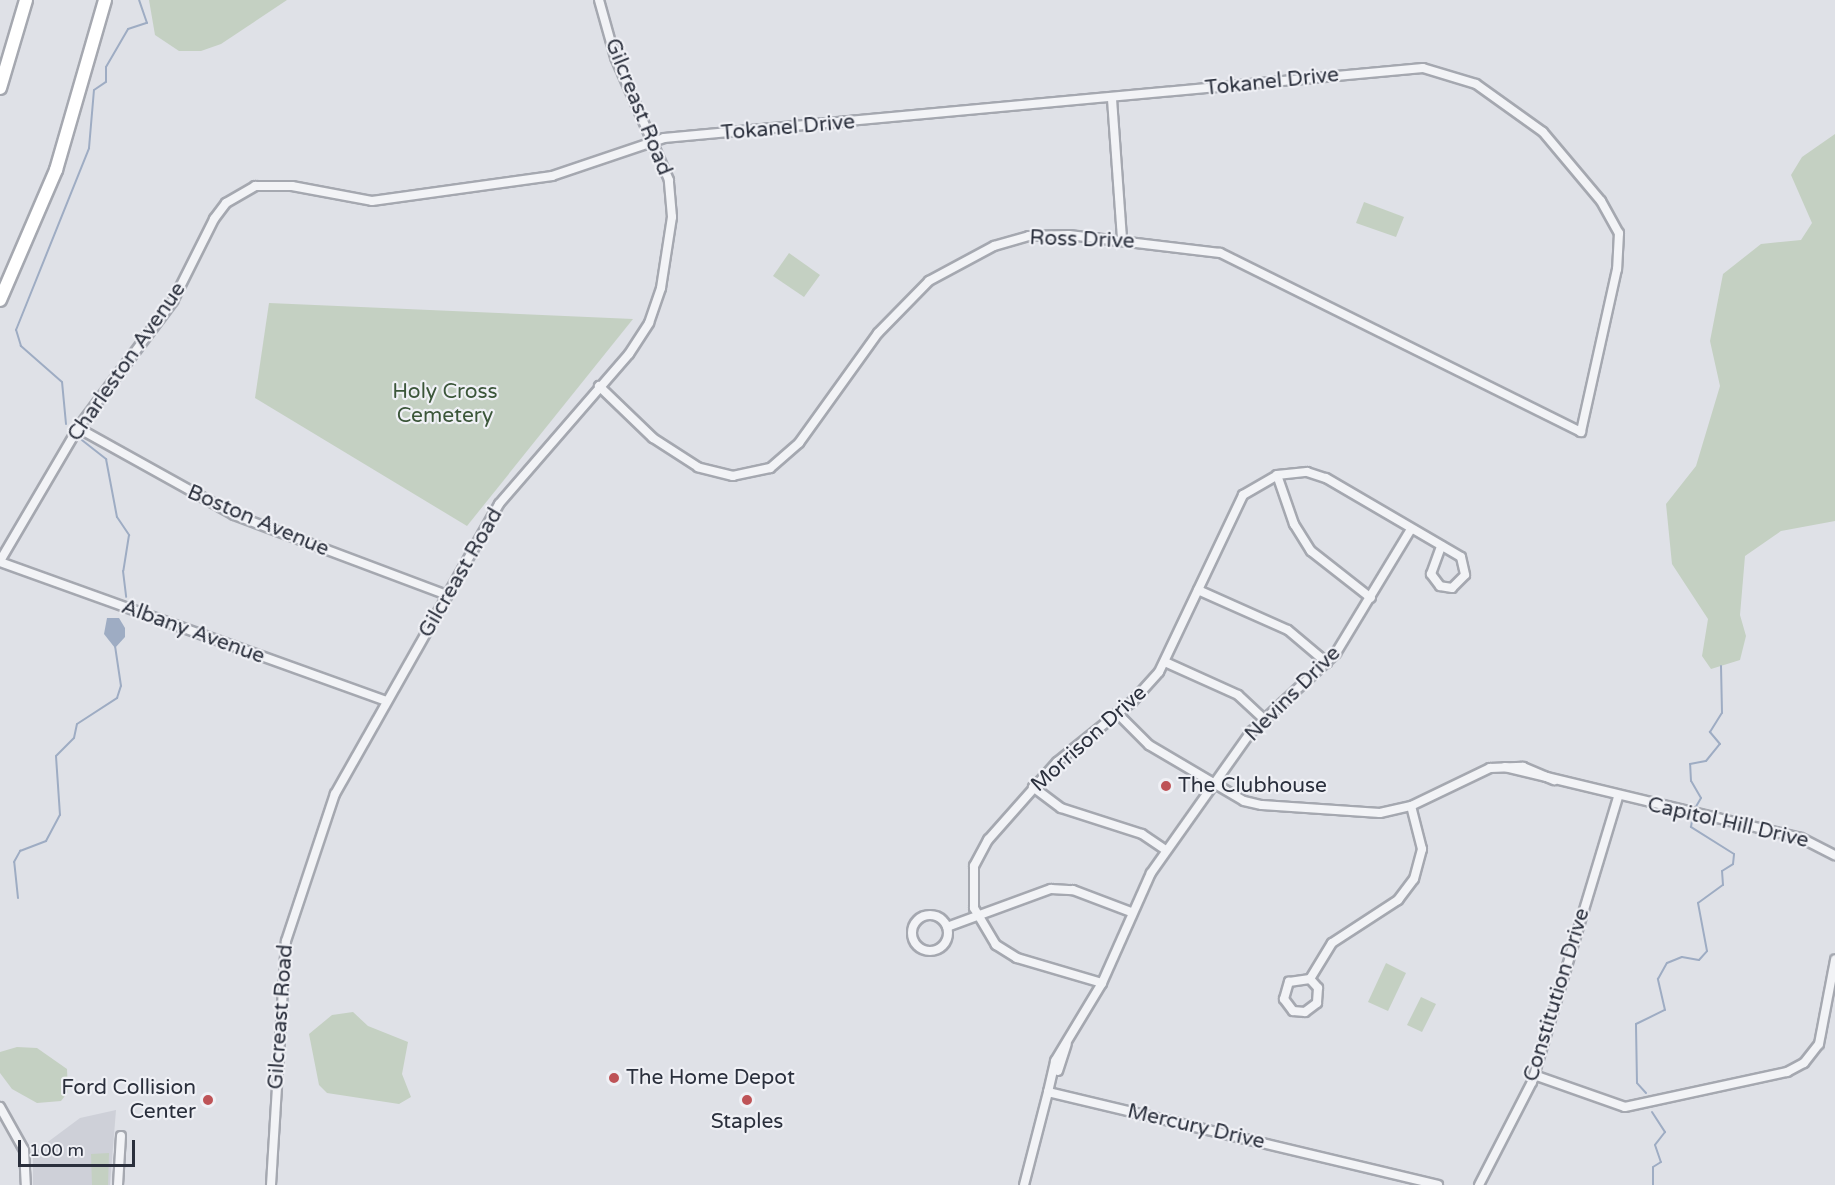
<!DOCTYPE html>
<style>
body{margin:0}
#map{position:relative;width:1835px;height:1185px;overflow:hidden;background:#dfe1e7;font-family:"Varela Round",sans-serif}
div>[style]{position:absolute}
.built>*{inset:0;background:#ced0d8}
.green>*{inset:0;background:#c4d0c2}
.water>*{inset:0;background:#9eacc3}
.stream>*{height:2px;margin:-1px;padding:0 1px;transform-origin:1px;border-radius:1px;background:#9eacc3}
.roads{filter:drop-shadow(2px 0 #a5a8b0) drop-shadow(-2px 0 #a5a8b0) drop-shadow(0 2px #a5a8b0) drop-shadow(0 -2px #a5a8b0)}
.minor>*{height:8px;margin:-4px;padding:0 4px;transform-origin:4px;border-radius:4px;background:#f2f3f6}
.minor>.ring{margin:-4px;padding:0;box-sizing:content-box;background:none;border:8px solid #f2f3f6;border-radius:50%}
.highway>*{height:12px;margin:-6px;padding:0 6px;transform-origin:6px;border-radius:6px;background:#fff}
.dots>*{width:16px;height:16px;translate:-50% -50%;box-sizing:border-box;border:3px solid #eff0f5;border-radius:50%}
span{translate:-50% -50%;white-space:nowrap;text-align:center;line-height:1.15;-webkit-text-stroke:4.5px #eff0f5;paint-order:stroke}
.street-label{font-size:21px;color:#2a2f3c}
.park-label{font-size:21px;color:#3b5639}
.poi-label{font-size:21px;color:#2a2f3c}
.left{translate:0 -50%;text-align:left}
.right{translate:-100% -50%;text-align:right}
.scale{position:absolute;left:18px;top:1140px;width:117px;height:27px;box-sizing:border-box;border:3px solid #2a2f3c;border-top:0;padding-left:8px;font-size:18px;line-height:21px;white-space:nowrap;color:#2a2f3c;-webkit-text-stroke:4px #eff0f5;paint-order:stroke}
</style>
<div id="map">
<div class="built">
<div style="clip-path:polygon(116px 1110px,110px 1185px,33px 1185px,33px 1153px,80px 1118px)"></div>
</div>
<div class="green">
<div style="clip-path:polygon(149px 0,287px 0,221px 44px,201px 51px,179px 51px,155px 35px)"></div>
<div style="clip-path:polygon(1835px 134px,1835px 521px,1781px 531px,1745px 556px,1740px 615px,1746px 636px,1740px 660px,1711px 669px,1702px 656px,1708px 619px,1672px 564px,1666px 504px,1696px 466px,1720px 386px,1710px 341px,1723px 274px,1761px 244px,1801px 240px,1812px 223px,1791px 175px,1802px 157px)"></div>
<div style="clip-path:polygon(1364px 202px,1404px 217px,1396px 237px,1356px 223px)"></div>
<div style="clip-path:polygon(789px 253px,820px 275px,804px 297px,773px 276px)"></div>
<div style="clip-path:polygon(269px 303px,633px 319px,467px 526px,255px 398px)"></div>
<div style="clip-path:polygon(1386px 963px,1406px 973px,1388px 1011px,1368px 1002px)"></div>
<div style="clip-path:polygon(1421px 997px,1436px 1004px,1422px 1032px,1407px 1025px)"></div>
<div style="clip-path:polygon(353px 1012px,368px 1026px,408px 1042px,402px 1074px,411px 1097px,399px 1104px,327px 1093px,319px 1085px,309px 1034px,332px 1015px)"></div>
<div style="clip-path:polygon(17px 1047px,37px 1048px,67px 1069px,68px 1092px,61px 1101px,37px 1103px,12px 1089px,0 1073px,0 1052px)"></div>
<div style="clip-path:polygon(109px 1153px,108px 1185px,92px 1185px,91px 1154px)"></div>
</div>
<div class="water">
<div style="clip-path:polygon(107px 618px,119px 618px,125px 628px,125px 637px,115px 648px,104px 634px)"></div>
</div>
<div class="stream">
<div style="left:66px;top:424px;width:42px;rotate:-95.4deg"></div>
<div style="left:62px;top:382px;width:55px;rotate:-138.7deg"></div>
<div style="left:21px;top:346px;width:17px;rotate:-107deg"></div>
<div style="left:16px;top:330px;width:196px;rotate:-68.1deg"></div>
<div style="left:89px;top:148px;width:58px;rotate:-85.1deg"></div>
<div style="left:94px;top:90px;width:14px;rotate:-34deg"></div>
<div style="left:106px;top:82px;width:15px;rotate:-90deg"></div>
<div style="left:106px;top:67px;width:44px;rotate:-59.9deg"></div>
<div style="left:128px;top:29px;width:20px;rotate:-18deg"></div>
<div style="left:147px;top:23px;width:24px;rotate:-109deg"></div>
<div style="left:78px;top:437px;width:36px;rotate:38deg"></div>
<div style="left:106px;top:459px;width:59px;rotate:79.3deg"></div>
<div style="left:117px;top:517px;width:22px;rotate:56deg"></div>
<div style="left:129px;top:535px;width:36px;rotate:99deg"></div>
<div style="left:123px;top:571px;width:26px;rotate:83deg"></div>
<div style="left:1694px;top:810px;width:14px;rotate:-60deg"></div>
<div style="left:1701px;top:798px;width:20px;rotate:-120deg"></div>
<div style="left:1691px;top:781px;width:17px;rotate:-93deg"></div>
<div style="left:1690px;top:764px;width:16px;rotate:-11deg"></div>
<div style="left:1706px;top:761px;width:22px;rotate:-51deg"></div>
<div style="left:1720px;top:744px;width:16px;rotate:-130deg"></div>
<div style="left:1710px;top:732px;width:22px;rotate:-58deg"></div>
<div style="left:1722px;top:713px;width:47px;rotate:-91.2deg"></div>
<div style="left:18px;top:898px;width:36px;rotate:-96deg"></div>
<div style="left:14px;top:862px;width:13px;rotate:-61deg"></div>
<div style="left:20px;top:851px;width:28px;rotate:-21deg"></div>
<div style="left:46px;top:841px;width:30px;rotate:-62deg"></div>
<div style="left:60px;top:815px;width:59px;rotate:-93.9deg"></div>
<div style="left:56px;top:756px;width:25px;rotate:-45deg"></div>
<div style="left:74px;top:738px;width:14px;rotate:-78deg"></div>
<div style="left:77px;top:724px;width:48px;rotate:-33deg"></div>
<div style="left:117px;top:698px;width:13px;rotate:-72deg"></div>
<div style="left:121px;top:686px;width:40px;rotate:-98.5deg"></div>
<div style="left:1646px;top:1093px;width:13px;rotate:-132deg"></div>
<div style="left:1637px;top:1083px;width:59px;rotate:-91deg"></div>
<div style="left:1636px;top:1024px;width:32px;rotate:-26deg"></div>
<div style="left:1665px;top:1010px;width:32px;rotate:-103deg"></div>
<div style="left:1658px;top:979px;width:18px;rotate:-61deg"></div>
<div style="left:1667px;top:963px;width:16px;rotate:-22deg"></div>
<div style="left:1682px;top:957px;width:17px;rotate:10deg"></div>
<div style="left:1699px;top:960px;width:12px;rotate:-48deg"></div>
<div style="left:1707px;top:951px;width:49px;rotate:-100.6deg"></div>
<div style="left:1698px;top:903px;width:31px;rotate:-36deg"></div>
<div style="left:1723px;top:885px;width:14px;rotate:-94deg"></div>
<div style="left:1722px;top:871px;width:13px;rotate:-32deg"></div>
<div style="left:1733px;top:864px;width:10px;rotate:-84deg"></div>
<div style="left:1734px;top:854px;width:51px;rotate:-147.9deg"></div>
<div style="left:1691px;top:827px;width:12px;rotate:-81deg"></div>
<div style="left:1652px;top:1112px;width:24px;rotate:57deg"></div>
<div style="left:1665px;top:1132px;width:16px;rotate:128deg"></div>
<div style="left:1655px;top:1145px;width:18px;rotate:71deg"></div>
<div style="left:1661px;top:1162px;width:9px;rotate:148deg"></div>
<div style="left:1653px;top:1167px;width:18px;rotate:90deg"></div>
</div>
<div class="roads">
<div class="minor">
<div style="left:1112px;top:99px;width:141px;rotate:85.9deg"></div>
<div style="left:78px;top:428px;width:179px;rotate:29.1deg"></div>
<div style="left:234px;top:515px;width:228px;rotate:20.6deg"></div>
<div style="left:1277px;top:475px;width:52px;rotate:70.9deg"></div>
<div style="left:1294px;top:524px;width:32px;rotate:58deg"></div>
<div style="left:1311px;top:551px;width:76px;rotate:38.1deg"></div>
<div style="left:0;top:561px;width:154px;rotate:-59.6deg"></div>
<div style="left:78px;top:428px;width:159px;rotate:-53.2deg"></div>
<div style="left:173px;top:301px;width:92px;rotate:-63.4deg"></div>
<div style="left:214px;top:219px;width:20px;rotate:-53deg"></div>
<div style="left:226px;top:203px;width:34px;rotate:-30deg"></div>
<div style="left:255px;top:186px;width:37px"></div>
<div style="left:292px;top:186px;width:81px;rotate:10.6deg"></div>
<div style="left:372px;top:201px;width:182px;rotate:-7.9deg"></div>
<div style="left:552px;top:176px;width:118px;rotate:-18.7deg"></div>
<div style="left:664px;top:138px;width:762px;rotate:-5.27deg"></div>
<div style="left:1423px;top:68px;width:55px;rotate:16.8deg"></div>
<div style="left:1476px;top:84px;width:82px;rotate:35.6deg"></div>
<div style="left:1543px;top:132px;width:90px;rotate:50deg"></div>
<div style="left:1601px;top:201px;width:37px;rotate:61deg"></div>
<div style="left:1619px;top:233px;width:36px;rotate:93deg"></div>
<div style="left:1617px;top:269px;width:167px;rotate:102.5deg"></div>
<div style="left:1581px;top:432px;width:403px;rotate:-153.6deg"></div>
<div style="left:1220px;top:253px;width:152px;rotate:-173.2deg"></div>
<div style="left:1069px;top:235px;width:40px;rotate:178.6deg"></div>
<div style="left:1029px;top:236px;width:36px;rotate:164deg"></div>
<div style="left:994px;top:246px;width:74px;rotate:151.7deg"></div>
<div style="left:929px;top:281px;width:73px;rotate:134.4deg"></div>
<div style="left:878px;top:333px;width:135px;rotate:125.7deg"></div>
<div style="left:799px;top:443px;width:38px;rotate:139deg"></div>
<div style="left:770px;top:468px;width:38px;rotate:168deg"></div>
<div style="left:733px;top:476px;width:36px;rotate:-166deg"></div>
<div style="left:698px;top:467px;width:54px;rotate:-147.2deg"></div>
<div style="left:653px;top:438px;width:75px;rotate:-136.1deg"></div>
<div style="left:0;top:562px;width:411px;rotate:19.8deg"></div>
<div style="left:1198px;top:590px;width:98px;rotate:24deg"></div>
<div style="left:1288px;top:630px;width:51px;rotate:40.2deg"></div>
<div style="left:1165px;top:662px;width:80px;rotate:24.3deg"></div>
<div style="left:1238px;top:695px;width:34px;rotate:43deg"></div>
<div style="left:1118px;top:714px;width:44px;rotate:45deg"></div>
<div style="left:1149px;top:745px;width:110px;rotate:30.5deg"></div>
<div style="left:1244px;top:801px;width:18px;rotate:13deg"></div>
<div style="left:1262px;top:805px;width:118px;rotate:3.9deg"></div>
<div style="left:1380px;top:813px;width:32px;rotate:-13deg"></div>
<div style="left:1411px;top:806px;width:88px;rotate:-25.7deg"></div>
<div style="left:1490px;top:768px;width:33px;rotate:-2deg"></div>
<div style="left:1523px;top:767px;width:34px;rotate:23deg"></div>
<div style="left:1505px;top:767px;width:304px;rotate:13.5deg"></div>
<div style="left:1801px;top:838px;width:38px;rotate:27deg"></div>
<div style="left:1033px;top:787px;width:35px;rotate:37deg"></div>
<div style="left:1061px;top:808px;width:85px;rotate:17.8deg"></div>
<div style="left:1142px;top:834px;width:29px;rotate:34deg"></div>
<div class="ring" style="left:912px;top:915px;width:28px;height:28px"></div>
<div style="left:947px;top:927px;width:111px;rotate:-20.1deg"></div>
<div style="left:1051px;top:889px;width:22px;rotate:3deg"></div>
<div style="left:1073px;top:890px;width:62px;rotate:20.8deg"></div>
<div style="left:1310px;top:979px;width:12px;rotate:48deg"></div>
<div style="left:1318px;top:988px;width:15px;rotate:94deg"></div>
<div style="left:1317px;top:1003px;width:15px;rotate:143deg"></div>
<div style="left:1305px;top:1012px;width:12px;rotate:-175deg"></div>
<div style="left:1293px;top:1011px;width:15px;rotate:-127deg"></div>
<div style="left:1284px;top:999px;width:18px;rotate:-74deg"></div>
<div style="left:1289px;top:982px;width:21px;rotate:-8deg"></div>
<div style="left:1310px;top:979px;width:42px;rotate:-58.6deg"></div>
<div style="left:1332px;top:943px;width:79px;rotate:-33.1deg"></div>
<div style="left:1398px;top:900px;width:26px;rotate:-53deg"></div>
<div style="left:1414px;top:879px;width:31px;rotate:-75deg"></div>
<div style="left:1422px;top:849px;width:44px;rotate:-104.3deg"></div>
<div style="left:1102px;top:983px;width:89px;rotate:-163.6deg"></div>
<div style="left:1017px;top:958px;width:25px;rotate:-148deg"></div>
<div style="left:996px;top:945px;width:43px;rotate:-120.7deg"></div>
<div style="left:974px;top:908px;width:42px;rotate:-90deg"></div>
<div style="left:974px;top:866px;width:30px;rotate:-62deg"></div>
<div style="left:988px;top:840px;width:104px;rotate:-48.5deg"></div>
<div style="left:1057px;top:762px;width:96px;rotate:-38.7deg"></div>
<div style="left:1132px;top:702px;width:40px;rotate:-48deg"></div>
<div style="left:1159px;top:672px;width:196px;rotate:-64.6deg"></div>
<div style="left:1243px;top:495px;width:39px;rotate:-30deg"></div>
<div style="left:1277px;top:475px;width:30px;rotate:-6deg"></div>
<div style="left:1307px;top:472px;width:20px;rotate:18deg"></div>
<div style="left:1326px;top:478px;width:156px;rotate:30.3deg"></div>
<div style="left:1461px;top:557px;width:18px;rotate:77deg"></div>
<div style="left:1465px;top:575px;width:18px;rotate:135deg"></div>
<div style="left:1452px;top:588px;width:12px;rotate:-171deg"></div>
<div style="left:1440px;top:586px;width:15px;rotate:-127deg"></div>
<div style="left:1431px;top:574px;width:30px;rotate:-70deg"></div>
<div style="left:1058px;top:1071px;width:28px;rotate:-72deg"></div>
<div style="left:1534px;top:1075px;width:96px;rotate:19.4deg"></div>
<div style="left:1625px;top:1107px;width:166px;rotate:-12.2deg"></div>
<div style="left:1787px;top:1072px;width:19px;rotate:-28deg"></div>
<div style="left:1804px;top:1063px;width:24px;rotate:-52deg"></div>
<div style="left:1819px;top:1044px;width:86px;rotate:-79.2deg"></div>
<div style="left:1048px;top:1092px;width:32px;rotate:-77deg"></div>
<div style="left:1055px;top:1061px;width:91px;rotate:-58.9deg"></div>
<div style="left:1102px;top:983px;width:120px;rotate:-66deg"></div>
<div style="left:1151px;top:873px;width:173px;rotate:-54.7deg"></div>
<div style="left:1251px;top:732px;width:116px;rotate:-42.9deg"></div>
<div style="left:1336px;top:653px;width:145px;rotate:-58.8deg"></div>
<div style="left:0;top:1107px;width:49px;rotate:60.8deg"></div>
<div style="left:24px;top:1150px;width:35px;rotate:87deg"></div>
<div style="left:118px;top:1185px;width:49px;rotate:-86.5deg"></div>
<div style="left:271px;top:1185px;width:244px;rotate:-86.5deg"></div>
<div style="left:286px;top:941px;width:155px;rotate:-71.6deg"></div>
<div style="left:335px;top:794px;width:333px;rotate:-60.5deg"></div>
<div style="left:499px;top:504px;width:198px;rotate:-49.1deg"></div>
<div style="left:629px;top:354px;width:37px;rotate:-57deg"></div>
<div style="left:649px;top:323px;width:37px;rotate:-71deg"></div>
<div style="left:661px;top:288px;width:72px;rotate:-81.2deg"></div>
<div style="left:672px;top:217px;width:37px;rotate:-95deg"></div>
<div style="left:669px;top:180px;width:134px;rotate:-113.7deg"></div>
<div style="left:615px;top:57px;width:59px;rotate:-105.7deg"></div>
<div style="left:1024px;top:1185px;width:96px;rotate:-75.5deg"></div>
<div style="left:1048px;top:1092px;width:401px;rotate:13.4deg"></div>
<div style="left:1479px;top:1185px;width:116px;rotate:-62.8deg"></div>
<div style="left:1532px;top:1082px;width:297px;rotate:-73.2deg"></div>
</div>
<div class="highway">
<div style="left:0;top:88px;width:92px;rotate:-73.5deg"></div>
<div style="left:0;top:300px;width:142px;rotate:-66.7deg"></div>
<div style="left:56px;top:170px;width:177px;rotate:-73.9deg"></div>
</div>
</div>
<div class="dots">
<div style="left:1166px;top:786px;background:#be5357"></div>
<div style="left:614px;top:1078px;background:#be5357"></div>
<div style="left:208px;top:1100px;background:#be5357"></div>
<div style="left:747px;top:1100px;background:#be5357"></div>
</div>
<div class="street-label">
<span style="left:1272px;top:82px;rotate:-6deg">Tokanel Drive</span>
<span style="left:638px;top:107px;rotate:68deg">Gilcreast Road</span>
<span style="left:788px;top:128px;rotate:-5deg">Tokanel Drive</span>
<span style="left:1082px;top:240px;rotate:2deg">Ross Drive</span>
<span style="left:127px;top:362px;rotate:-55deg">Charleston Avenue</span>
<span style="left:258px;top:521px;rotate:23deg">Boston Avenue</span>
<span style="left:461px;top:573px;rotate:-60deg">Gilcreast Road</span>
<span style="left:193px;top:632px;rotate:20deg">Albany Avenue</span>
<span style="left:1293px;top:694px;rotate:-45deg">Nevins Drive</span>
<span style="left:1089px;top:739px;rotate:-42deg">Morrison Drive</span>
<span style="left:1728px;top:823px;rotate:13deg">Capitol Hill Drive</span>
<span style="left:1557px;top:995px;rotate:-73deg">Constitution Drive</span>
<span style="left:281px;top:1017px;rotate:-86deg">Gilcreast Road</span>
<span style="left:1196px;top:1127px;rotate:13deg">Mercury Drive</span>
</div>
<div class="park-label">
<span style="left:445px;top:404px">Holy Cross<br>Cemetery</span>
</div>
<div class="poi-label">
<span class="left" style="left:1178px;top:786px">The Clubhouse</span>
<span class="left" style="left:626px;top:1078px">The Home Depot</span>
<span class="right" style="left:196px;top:1100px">Ford Collision<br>Center</span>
<span style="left:747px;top:1122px">Staples</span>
</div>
<div class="scale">100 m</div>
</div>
